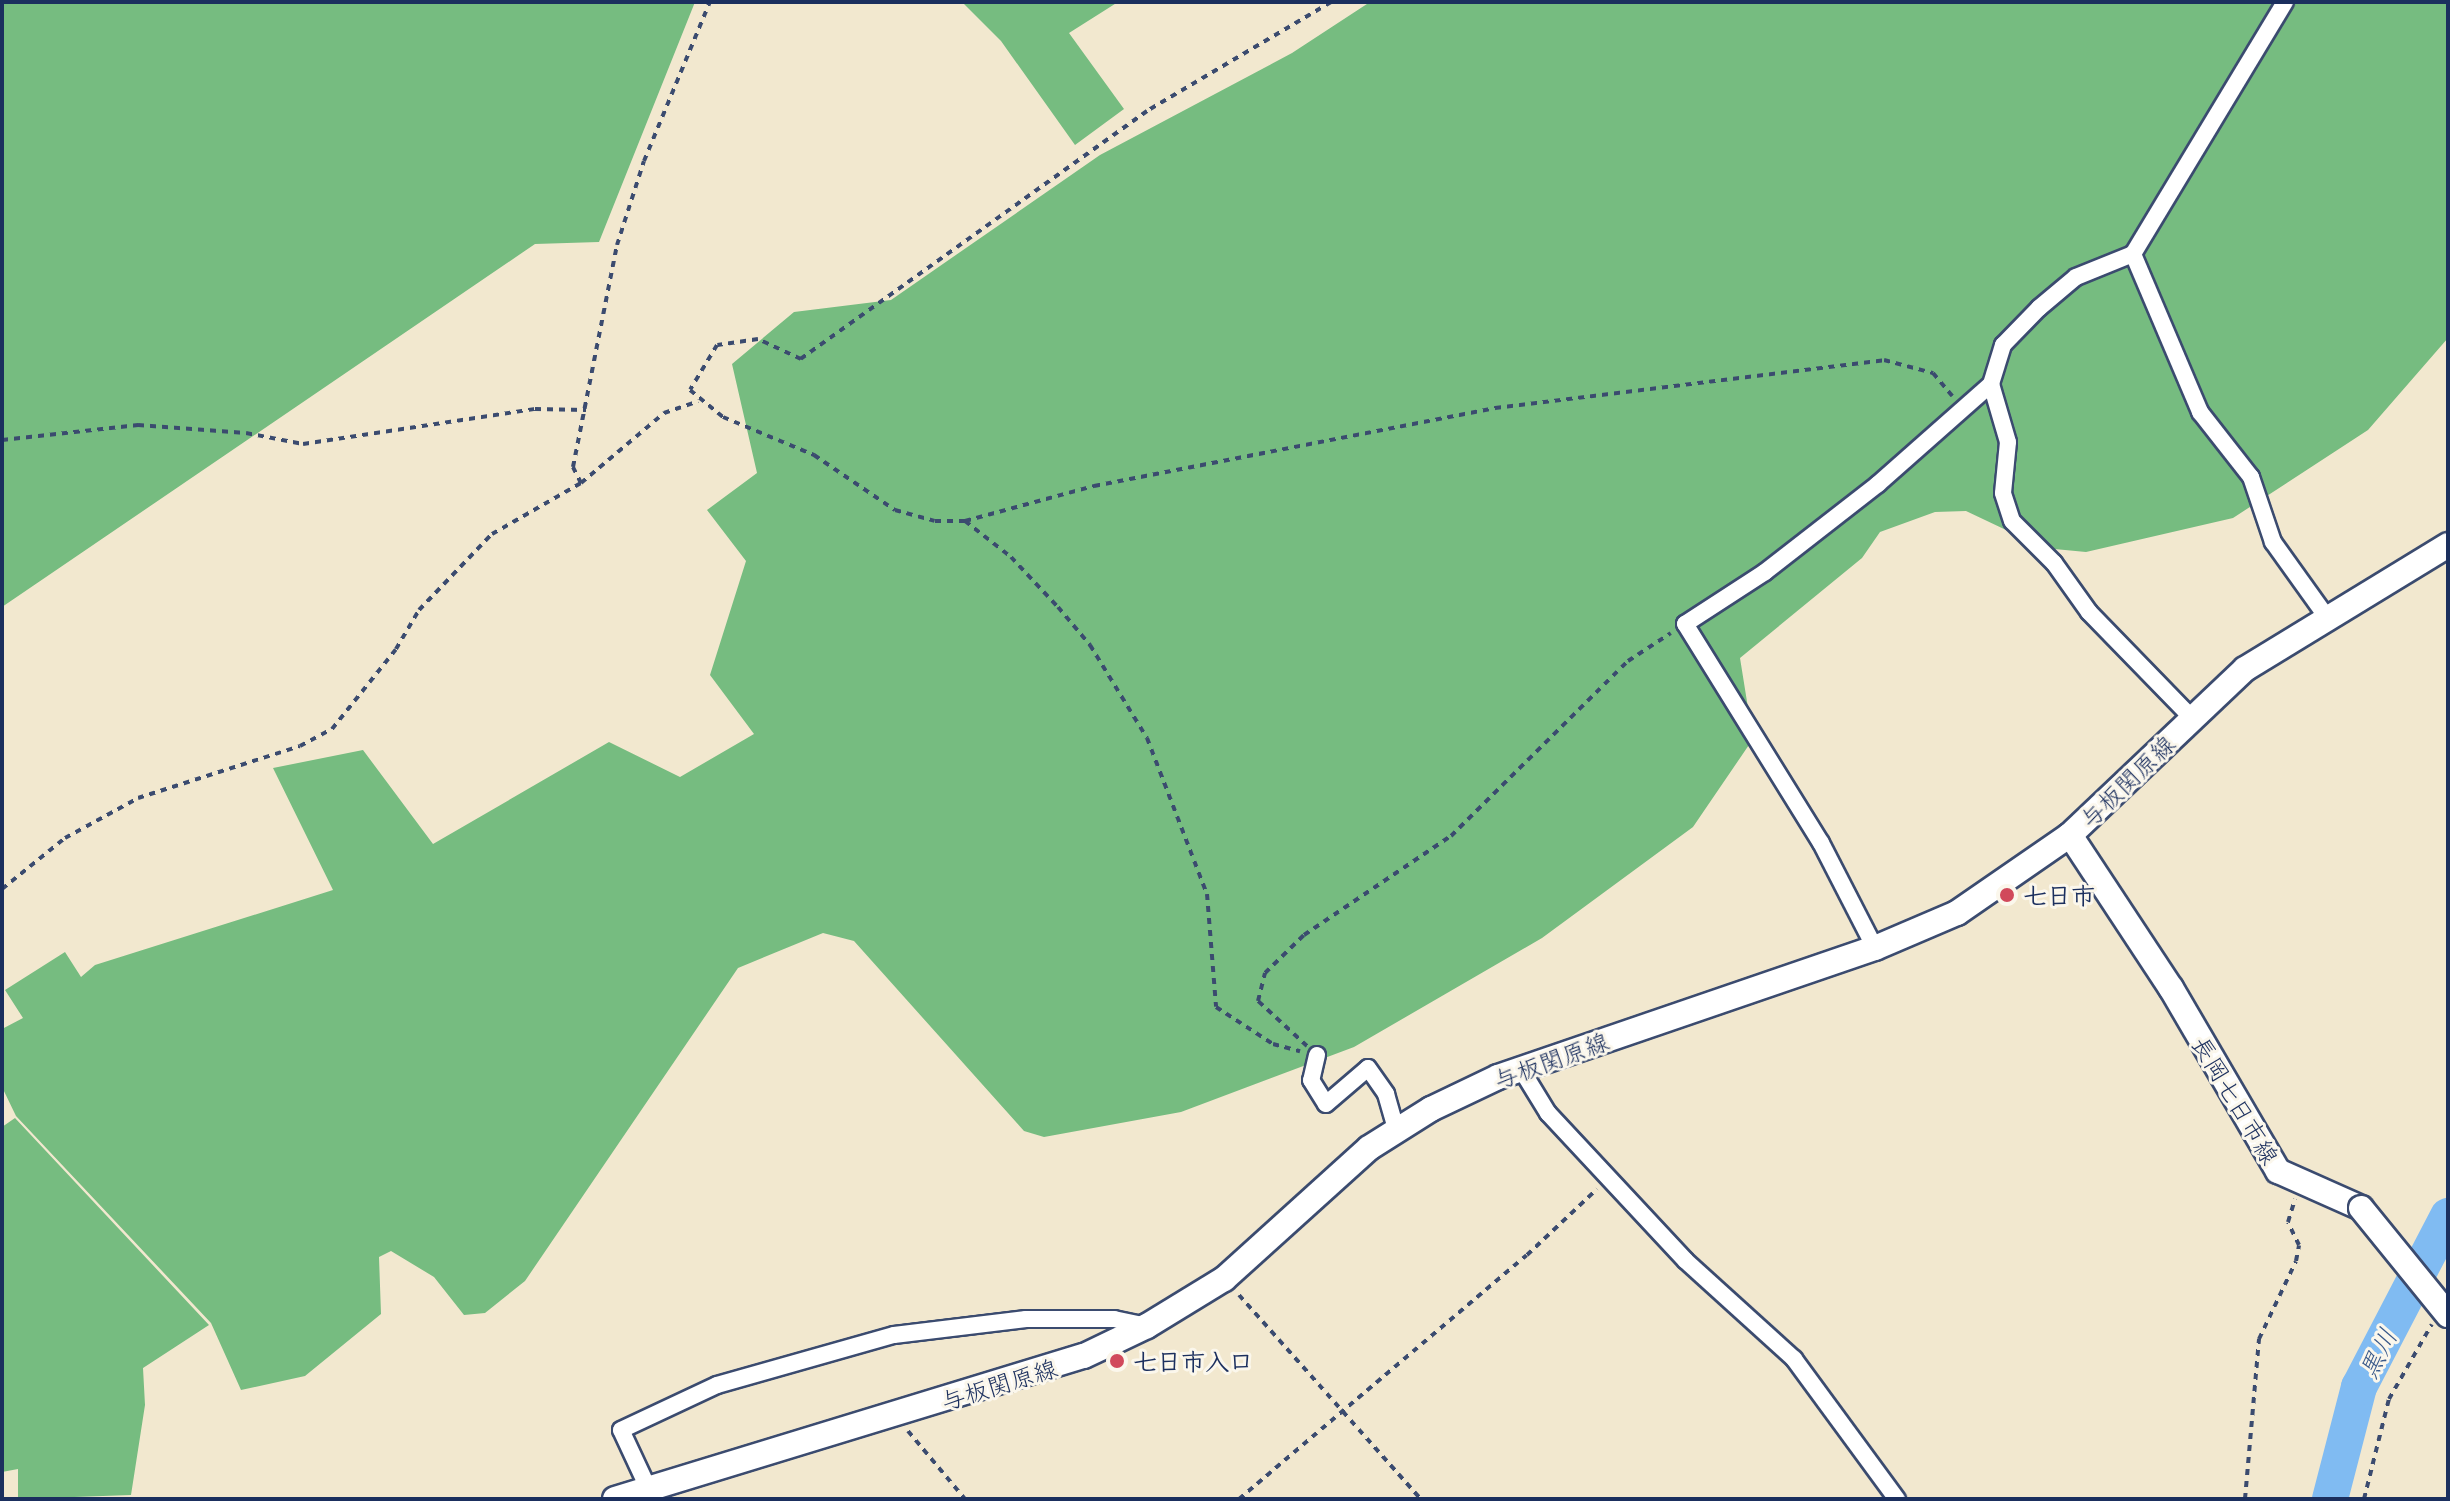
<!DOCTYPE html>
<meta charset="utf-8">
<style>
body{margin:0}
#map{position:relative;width:2450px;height:1501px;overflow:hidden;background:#f2e8cf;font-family:"Playpen Sans","Klee One",sans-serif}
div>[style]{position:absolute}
.forest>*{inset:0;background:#76bc80}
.river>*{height:36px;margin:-18px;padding:0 18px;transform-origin:18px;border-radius:18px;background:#80bbf2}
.path>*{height:4px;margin-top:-2px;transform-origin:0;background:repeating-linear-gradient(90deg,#3b4b6f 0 6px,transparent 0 12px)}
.roads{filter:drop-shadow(2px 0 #3b4b6f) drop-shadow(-2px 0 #3b4b6f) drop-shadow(0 2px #3b4b6f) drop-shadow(0 -2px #3b4b6f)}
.street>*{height:16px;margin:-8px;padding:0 8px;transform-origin:8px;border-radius:8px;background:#fff}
.secondary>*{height:24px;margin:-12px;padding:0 12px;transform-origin:12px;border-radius:12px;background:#fff}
.bridges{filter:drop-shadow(2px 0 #3b4b6f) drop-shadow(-2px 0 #3b4b6f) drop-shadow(0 2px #3b4b6f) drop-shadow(0 -2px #3b4b6f)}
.secondary-bridge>*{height:24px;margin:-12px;padding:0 12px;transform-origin:12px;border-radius:12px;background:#fff}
.dots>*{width:22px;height:22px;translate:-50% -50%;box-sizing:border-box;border:4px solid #fbf7ec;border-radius:50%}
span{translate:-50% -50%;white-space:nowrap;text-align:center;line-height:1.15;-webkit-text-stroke:6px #fbf7ec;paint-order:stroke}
.street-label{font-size:24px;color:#1b2f5e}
.poi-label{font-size:24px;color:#1b2f5e;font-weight:700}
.left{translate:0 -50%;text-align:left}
.water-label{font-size:26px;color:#39598a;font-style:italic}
.frame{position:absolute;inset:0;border:4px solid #1b2f5e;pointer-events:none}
</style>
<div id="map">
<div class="forest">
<div style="clip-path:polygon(2px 2px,695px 2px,599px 242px,535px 244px,2px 607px)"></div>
<div style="clip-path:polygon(962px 2px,1118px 2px,1069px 33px,1124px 109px,1075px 145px,1001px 41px)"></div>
<div style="clip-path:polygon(1370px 2px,2448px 2px,2448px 338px,2368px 430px,2233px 518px,2086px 552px,2044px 548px,1966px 511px,1935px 512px,1880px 532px,1862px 558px,1740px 658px,1753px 739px,1693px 827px,1542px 938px,1354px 1047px,1181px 1112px,1044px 1137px,1024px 1131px,854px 941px,823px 933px,738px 968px,525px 1281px,485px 1313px,464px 1315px,434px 1277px,391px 1251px,379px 1257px,381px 1314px,305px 1376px,241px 1390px,211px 1323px,16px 1116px,2px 1087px,2px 1029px,23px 1018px,5px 990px,65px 952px,81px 977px,95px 965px,333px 890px,273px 768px,363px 750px,433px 844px,609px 742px,680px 777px,754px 734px,710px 675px,746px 561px,707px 510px,757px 473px,732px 364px,794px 312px,891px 300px,1100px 155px,1292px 53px)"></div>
<div style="clip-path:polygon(15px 1118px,209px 1325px,143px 1368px,145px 1405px,131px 1495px,18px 1499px,18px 1469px,2px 1472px,2px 1127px)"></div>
</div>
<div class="river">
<div style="left:2330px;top:1499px;width:116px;rotate:-75.5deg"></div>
<div style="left:2359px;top:1387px;width:193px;rotate:-62.5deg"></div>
</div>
<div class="path">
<div style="left:1331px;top:2px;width:214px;rotate:149.4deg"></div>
<div style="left:1147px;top:111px;width:426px;rotate:144.4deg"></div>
<div style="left:801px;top:359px;width:47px;rotate:-155.1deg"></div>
<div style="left:758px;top:339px;width:41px;rotate:171.7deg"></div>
<div style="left:717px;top:345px;width:52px;rotate:121deg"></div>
<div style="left:690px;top:390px;width:43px;rotate:39.3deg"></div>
<div style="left:723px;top:417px;width:99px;rotate:22.7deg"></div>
<div style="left:814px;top:455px;width:98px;rotate:34.2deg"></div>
<div style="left:895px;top:510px;width:41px;rotate:15.4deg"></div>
<div style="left:935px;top:521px;width:30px"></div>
<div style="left:965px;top:521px;width:134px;rotate:-15.2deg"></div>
<div style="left:1094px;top:486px;width:409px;rotate:-11deg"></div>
<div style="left:1495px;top:408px;width:392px;rotate:-7deg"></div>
<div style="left:1884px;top:360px;width:51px;rotate:14.9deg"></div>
<div style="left:1933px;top:373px;width:30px;rotate:50deg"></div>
<div style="left:2px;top:440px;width:137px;rotate:-6.3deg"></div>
<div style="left:138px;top:425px;width:108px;rotate:4.2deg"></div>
<div style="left:246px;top:433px;width:58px;rotate:10.9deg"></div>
<div style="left:303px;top:444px;width:235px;rotate:-8.6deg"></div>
<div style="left:535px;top:409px;width:51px;rotate:1.1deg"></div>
<div style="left:581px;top:483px;width:18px;rotate:-117deg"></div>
<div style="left:573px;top:467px;width:226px;rotate:-78.8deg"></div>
<div style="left:617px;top:245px;width:88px;rotate:-72.2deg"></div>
<div style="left:644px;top:161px;width:172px;rotate:-67.5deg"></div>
<div style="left:965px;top:521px;width:58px;rotate:38deg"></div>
<div style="left:1011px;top:557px;width:69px;rotate:46.8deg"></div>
<div style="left:1058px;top:607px;width:50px;rotate:49.9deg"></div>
<div style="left:1090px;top:645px;width:109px;rotate:58.5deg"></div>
<div style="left:1147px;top:738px;width:167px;rotate:69deg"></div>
<div style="left:1207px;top:894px;width:113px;rotate:85.4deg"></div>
<div style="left:1216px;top:1007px;width:68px;rotate:33deg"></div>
<div style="left:1273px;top:1044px;width:28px;rotate:15deg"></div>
<div style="left:2px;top:889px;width:81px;rotate:-39deg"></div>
<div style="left:65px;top:838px;width:83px;rotate:-28.7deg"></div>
<div style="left:138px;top:798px;width:170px;rotate:-17.8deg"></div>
<div style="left:300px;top:746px;width:36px;rotate:-28deg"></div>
<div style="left:332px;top:729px;width:102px;rotate:-51.3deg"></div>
<div style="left:396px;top:649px;width:45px;rotate:-59.5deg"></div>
<div style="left:419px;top:610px;width:105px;rotate:-46.2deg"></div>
<div style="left:492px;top:534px;width:103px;rotate:-29.8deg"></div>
<div style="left:581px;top:483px;width:109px;rotate:-40.1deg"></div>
<div style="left:664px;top:413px;width:36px;rotate:-19deg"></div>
<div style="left:1307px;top:1046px;width:67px;rotate:-137.4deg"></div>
<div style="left:1258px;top:1001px;width:29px;rotate:-76deg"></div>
<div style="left:1265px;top:973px;width:54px;rotate:-44.3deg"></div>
<div style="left:1304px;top:935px;width:177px;rotate:-34deg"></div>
<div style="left:1451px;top:836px;width:249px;rotate:-44.7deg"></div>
<div style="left:1628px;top:661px;width:51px;rotate:-33.1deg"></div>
<div style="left:1239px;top:1295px;width:273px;rotate:48.3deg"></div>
<div style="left:908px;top:1431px;width:89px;rotate:50deg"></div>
<div style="left:1239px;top:1499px;width:377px;rotate:-40.3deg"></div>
<div style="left:1527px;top:1255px;width:96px;rotate:-43.3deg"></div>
<div style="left:2245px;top:1499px;width:161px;rotate:-85deg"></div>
<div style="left:2259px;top:1339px;width:86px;rotate:-64.6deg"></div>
<div style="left:2296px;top:1261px;width:16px;rotate:-79deg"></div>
<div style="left:2299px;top:1245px;width:25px;rotate:-116deg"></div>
<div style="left:2288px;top:1222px;width:24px;rotate:-73deg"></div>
<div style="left:2364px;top:1499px;width:103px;rotate:-76deg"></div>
<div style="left:2389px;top:1399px;width:86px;rotate:-60.2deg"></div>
</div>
<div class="roads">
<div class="street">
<div style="left:2133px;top:254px;width:172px;rotate:67deg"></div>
<div style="left:2200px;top:412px;width:83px;rotate:51.9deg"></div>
<div style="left:2251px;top:477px;width:69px;rotate:71.3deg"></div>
<div style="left:2273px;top:542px;width:91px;rotate:54.4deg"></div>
<div style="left:2192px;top:718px;width:148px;rotate:-134.2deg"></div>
<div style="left:2089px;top:612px;width:60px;rotate:-125.5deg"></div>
<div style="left:2054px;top:563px;width:59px;rotate:-135deg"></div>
<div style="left:2012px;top:521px;width:29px;rotate:-108deg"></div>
<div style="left:2003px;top:493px;width:51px;rotate:-84.4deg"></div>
<div style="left:2008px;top:442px;width:60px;rotate:-106.3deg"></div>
<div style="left:1991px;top:384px;width:41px;rotate:-72.9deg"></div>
<div style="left:2003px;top:345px;width:52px;rotate:-45.8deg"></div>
<div style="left:2039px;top:308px;width:48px;rotate:-40deg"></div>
<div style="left:2076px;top:277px;width:61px;rotate:-22deg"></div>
<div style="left:2133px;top:254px;width:294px;rotate:-58.9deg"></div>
<div style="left:1875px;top:948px;width:118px;rotate:-117.2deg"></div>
<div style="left:1821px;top:843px;width:258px;rotate:-121.8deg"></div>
<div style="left:1685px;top:624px;width:95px;rotate:-33deg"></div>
<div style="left:1765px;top:572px;width:143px;rotate:-37.9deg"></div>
<div style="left:1878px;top:484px;width:151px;rotate:-41.5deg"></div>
<div style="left:1317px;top:1055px;width:26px;rotate:103deg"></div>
<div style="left:1311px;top:1080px;width:28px;rotate:58deg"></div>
<div style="left:1326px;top:1104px;width:55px;rotate:-40.6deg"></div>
<div style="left:1368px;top:1068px;width:32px;rotate:55deg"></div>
<div style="left:1386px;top:1094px;width:36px;rotate:74deg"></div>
<div style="left:1521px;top:1069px;width:52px;rotate:58.5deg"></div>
<div style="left:1548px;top:1113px;width:202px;rotate:47deg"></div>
<div style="left:1686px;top:1261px;width:146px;rotate:42.2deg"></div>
<div style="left:1794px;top:1359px;width:174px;rotate:53.7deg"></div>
<div style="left:649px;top:1490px;width:66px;rotate:-115deg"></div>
<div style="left:621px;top:1430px;width:106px;rotate:-25.1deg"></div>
<div style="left:717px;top:1385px;width:184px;rotate:-15.8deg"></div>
<div style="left:894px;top:1335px;width:133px;rotate:-6.9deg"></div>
<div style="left:1026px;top:1319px;width:88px"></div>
<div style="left:1114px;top:1319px;width:34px;rotate:12deg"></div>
</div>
<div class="secondary">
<div style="left:2070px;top:835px;width:183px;rotate:56.6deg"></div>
<div style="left:2171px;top:988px;width:212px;rotate:59.7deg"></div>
<div style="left:2278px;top:1171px;width:91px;rotate:24deg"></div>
<div style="left:615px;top:1499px;width:490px;rotate:-17deg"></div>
<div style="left:1084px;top:1356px;width:70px;rotate:-25.5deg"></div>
<div style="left:1147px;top:1326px;width:90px;rotate:-31.4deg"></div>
<div style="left:1224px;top:1279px;width:195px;rotate:-42.1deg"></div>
<div style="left:1369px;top:1148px;width:73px;rotate:-32.2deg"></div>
<div style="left:1431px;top:1109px;width:74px;rotate:-25.5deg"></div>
<div style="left:1498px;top:1077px;width:398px;rotate:-18.9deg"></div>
<div style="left:1875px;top:948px;width:89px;rotate:-23.1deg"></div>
<div style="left:1957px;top:913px;width:137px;rotate:-34.6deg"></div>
<div style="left:2070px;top:835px;width:241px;rotate:-43.5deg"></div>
<div style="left:2245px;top:669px;width:238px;rotate:-31.4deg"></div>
</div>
</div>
<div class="bridges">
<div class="secondary-bridge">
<div style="left:2361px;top:1208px;width:138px;rotate:50.9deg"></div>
</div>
</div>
<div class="dots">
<div style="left:2007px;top:895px;background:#d1495b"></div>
<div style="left:1117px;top:1361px;background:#d1495b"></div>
</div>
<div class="street-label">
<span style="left:2127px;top:781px;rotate:-44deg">与板関原線</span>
<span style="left:1551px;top:1060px;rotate:-20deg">与板関原線</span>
<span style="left:2236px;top:1100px;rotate:59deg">長岡七日市線</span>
<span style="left:999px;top:1384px;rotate:-17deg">与板関原線</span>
</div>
<div class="poi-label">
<span class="left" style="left:2023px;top:895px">七日市</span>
<span class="left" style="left:1133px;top:1361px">七日市入口</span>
</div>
<div class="water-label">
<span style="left:2377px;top:1353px;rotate:-63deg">黒川</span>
</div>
<div class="frame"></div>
</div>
